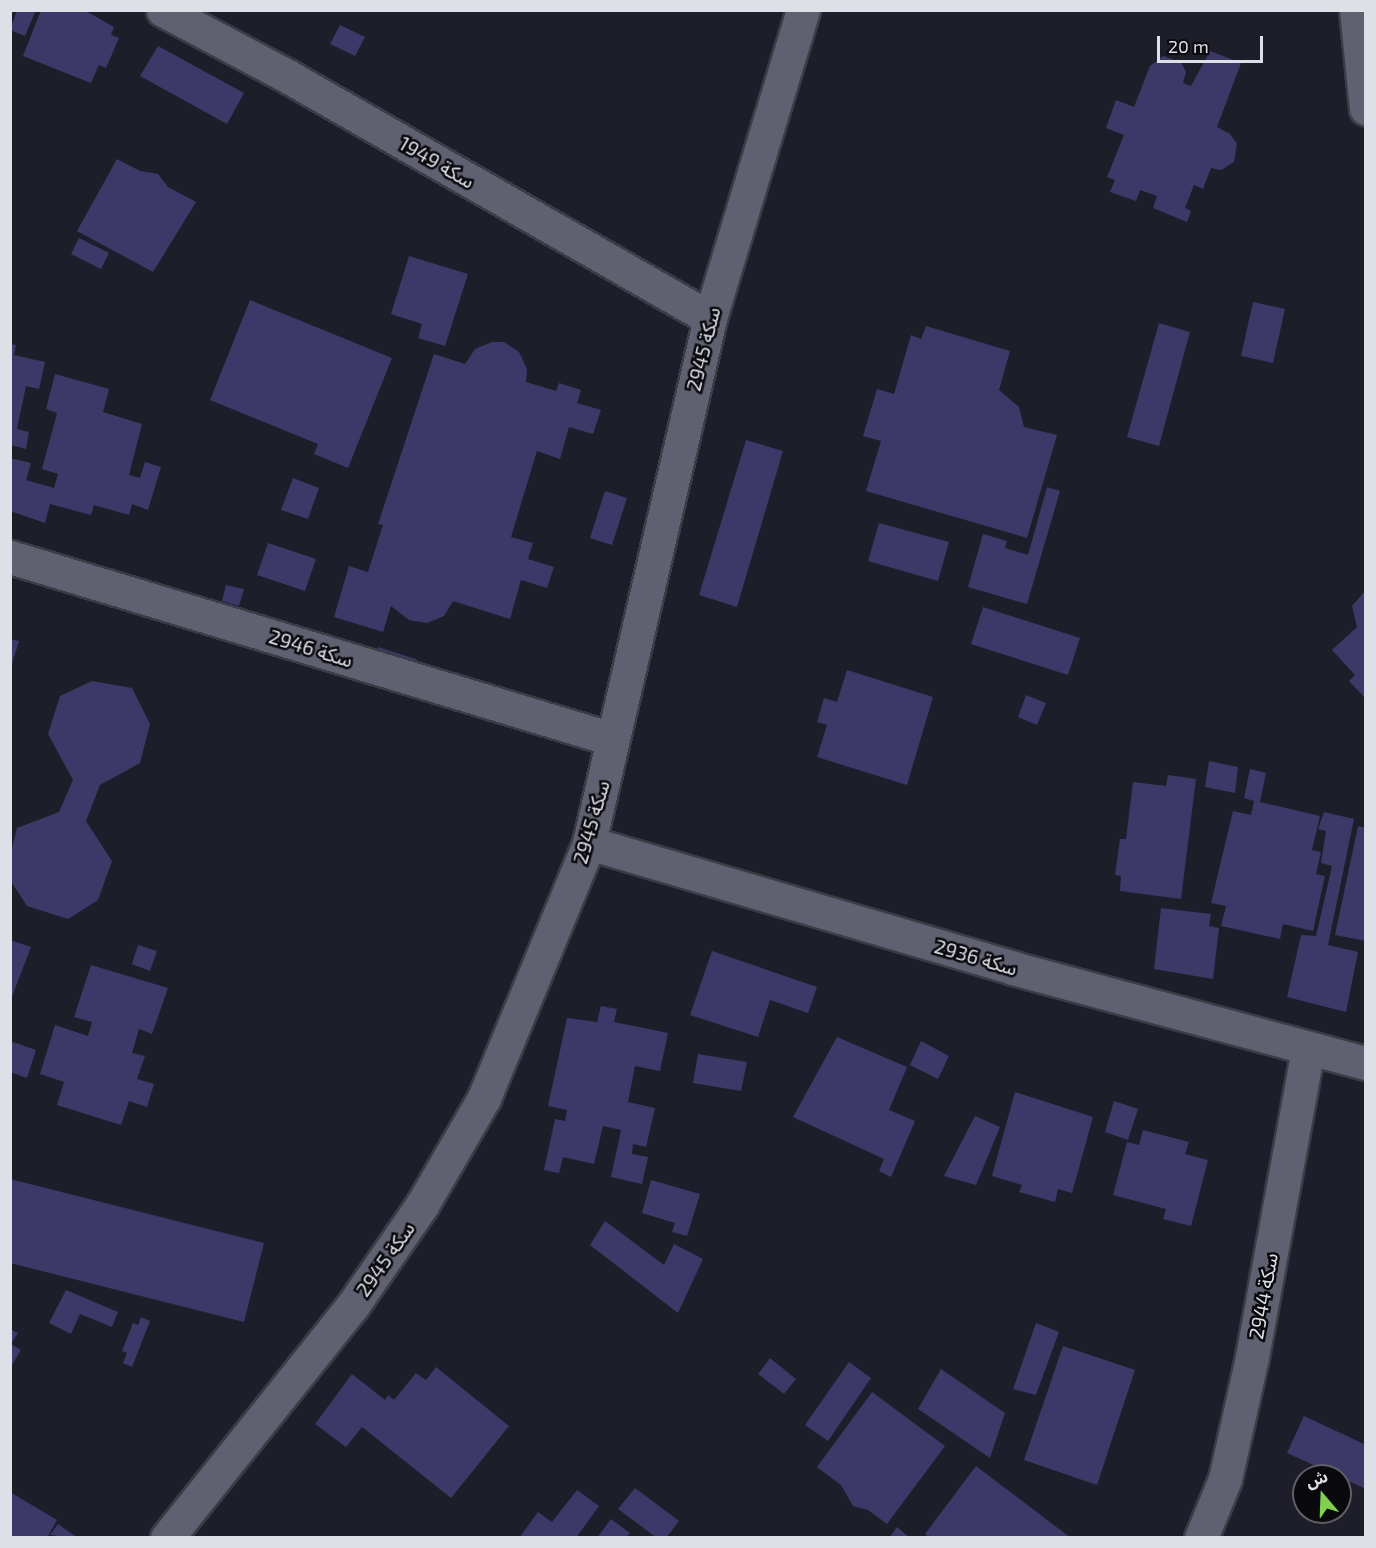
<!DOCTYPE html>
<meta charset="utf-8">
<style>
body{margin:0}
#map{position:relative;width:1376px;height:1548px;overflow:hidden;background:#1e1e2b;font-family:"Exo 2","Noto Sans Arabic",sans-serif}
div>[style]{position:absolute}
.building>*{inset:0;background:#3c3867}
.roads{filter:drop-shadow(2px 0 #3c3c46) drop-shadow(-2px 0 #3c3c46) drop-shadow(0 2px #3c3c46) drop-shadow(0 -2px #3c3c46)}
.minor>*{height:33px;margin:-16.5px;padding:0 16.5px;transform-origin:16.5px;border-radius:16.5px;background:#606170}
span{translate:-50% -50%;white-space:nowrap;text-align:center;line-height:1.15;-webkit-text-stroke:5px #09090e;paint-order:stroke}
.street-label{font-size:20px;color:#dfdfe8}
.frame{position:absolute;inset:0;border:12px solid #dfdfe8;pointer-events:none}
.north{position:absolute;left:1292px;top:1464px;width:60px;height:60px;box-sizing:border-box;background:#09090e;border:2px solid #5f5f65;border-radius:50%;rotate:341deg;font-size:16px;font-weight:700;line-height:24px;text-align:center;color:#dfdfe8}
.north::after{content:'';display:block;margin:auto;width:21px;height:27px;background:#82d050;clip-path:polygon(50% 0,100% 100%,50% 72%,0 100%)}
.scale{position:absolute;left:1157px;top:36px;width:106px;height:27px;box-sizing:border-box;border:3px solid #dfdfe8;border-top:0;padding-left:8px;font-size:18px;line-height:21px;white-space:nowrap;color:#dfdfe8;-webkit-text-stroke:4px #09090e;paint-order:stroke}
</style>
<div id="map">
<div class="building">
<div style="clip-path:polygon(17px 10px,36px 10px,25px 36px,10px 30px)"></div>
<div style="clip-path:polygon(41px 10px,84px 10px,114px 27px,111px 35px,119px 38px,106px 68px,99px 65px,91px 83px,23px 56px)"></div>
<div style="clip-path:polygon(340px 25px,365px 37px,355px 56px,330px 44px)"></div>
<div style="clip-path:polygon(158px 46px,244px 93px,227px 124px,140px 76px)"></div>
<div style="clip-path:polygon(1210px 51px,1241px 63px,1217px 127px,1230px 134px,1237px 144px,1234px 162px,1221px 170px,1211px 168px,1203px 189px,1194px 185px,1185px 208px,1191px 211px,1187px 222px,1153px 208px,1157px 196px,1140px 190px,1136px 201px,1110px 192px,1115px 180px,1107px 177px,1124px 135px,1106px 128px,1116px 100px,1134px 107px,1150px 66px,1163px 56px,1181px 62px,1186px 72px,1183px 83px,1191px 86px)"></div>
<div style="clip-path:polygon(117px 159px,140px 171px,158px 174px,168px 187px,196px 202px,153px 272px,77px 231px)"></div>
<div style="clip-path:polygon(79px 238px,109px 253px,101px 269px,71px 254px)"></div>
<div style="clip-path:polygon(409px 256px,468px 274px,445px 346px,418px 338px,422px 324px,391px 314px)"></div>
<div style="clip-path:polygon(250px 300px,392px 358px,348px 468px,314px 454px,318px 444px,210px 400px)"></div>
<div style="clip-path:polygon(1253px 302px,1285px 309px,1273px 363px,1241px 356px)"></div>
<div style="clip-path:polygon(1159px 323px,1190px 332px,1159px 446px,1127px 437px)"></div>
<div style="clip-path:polygon(926px 326px,1010px 351px,999px 390px,1019px 407px,1024px 427px,1057px 435px,1027px 538px,866px 491px,881px 441px,863px 436px,877px 389px,894px 394px,911px 335px,921px 339px)"></div>
<div style="clip-path:polygon(492px 342px,504px 342px,519px 352px,527px 369px,526px 382px,556px 391px,559px 383px,581px 390px,577px 403px,601px 410px,593px 434px,569px 427px,560px 459px,537px 451px,511px 537px,533px 543px,528px 559px,554px 567px,547px 588px,521px 580px,510px 619px,453px 601px,444px 616px,427px 623px,409px 620px,391px 606px,383px 632px,334px 617px,349px 566px,368px 572px,383px 525px,378px 524px,434px 354px,465px 364px,475px 349px)"></div>
<div style="clip-path:polygon(10px 344px,16px 345px,14px 355px,45px 362px,39px 389px,26px 386px,17px 429px,29px 432px,26px 449px,10px 445px)"></div>
<div style="clip-path:polygon(55px 374px,109px 389px,103px 412px,142px 424px,129px 475px,140px 478px,145px 462px,161px 467px,148px 510px,132px 504px,129px 515px,94px 505px,91px 515px,50px 504px,45px 523px,10px 511px,10px 458px,31px 463px,26px 480px,54px 488px,58px 474px,42px 469px,57px 413px,46px 409px)"></div>
<div style="clip-path:polygon(746px 440px,783px 451px,737px 607px,699px 595px)"></div>
<div style="clip-path:polygon(293px 478px,319px 488px,308px 519px,281px 510px)"></div>
<div style="clip-path:polygon(1047px 487px,1060px 491px,1027px 604px,968px 587px,983px 534px,1007px 541px,1005px 548px,1028px 555px)"></div>
<div style="clip-path:polygon(605px 491px,627px 498px,612px 545px,590px 538px)"></div>
<div style="clip-path:polygon(879px 523px,949px 542px,938px 581px,868px 561px)"></div>
<div style="clip-path:polygon(268px 543px,316px 559px,305px 591px,257px 575px)"></div>
<div style="clip-path:polygon(226px 585px,244px 589px,239px 606px,222px 601px)"></div>
<div style="clip-path:polygon(1366px 590px,1366px 699px,1349px 681px,1355px 675px,1332px 650px,1357px 627px,1352px 606px)"></div>
<div style="clip-path:polygon(983px 607px,1080px 638px,1068px 675px,971px 644px)"></div>
<div style="clip-path:polygon(10px 639px,19px 641px,11px 667px,10px 667px)"></div>
<div style="clip-path:polygon(378px 647px,416px 659px,410px 679px,372px 667px)"></div>
<div style="clip-path:polygon(847px 670px,933px 697px,907px 785px,817px 757px,827px 725px,817px 722px,824px 698px,837px 702px)"></div>
<div style="clip-path:polygon(92px 681px,132px 688px,150px 724px,140px 763px,100px 785px,86px 821px,112px 861px,98px 900px,68px 919px,27px 906px,10px 880px,10px 856px,17px 828px,59px 812px,73px 780px,48px 734px,60px 696px)"></div>
<div style="clip-path:polygon(1026px 695px,1046px 703px,1037px 725px,1018px 717px)"></div>
<div style="clip-path:polygon(1209px 761px,1238px 767px,1235px 793px,1205px 787px)"></div>
<div style="clip-path:polygon(1250px 769px,1266px 773px,1260px 802px,1320px 816px,1312px 850px,1321px 852px,1316px 874px,1325px 876px,1313px 931px,1283px 924px,1280px 939px,1221px 926px,1226px 906px,1211px 903px,1233px 811px,1251px 815px,1254px 801px,1244px 798px)"></div>
<div style="clip-path:polygon(1168px 775px,1196px 779px,1181px 899px,1120px 891px,1121px 876px,1115px 875px,1120px 839px,1126px 839px,1133px 782px,1166px 786px)"></div>
<div style="clip-path:polygon(1324px 812px,1354px 819px,1328px 945px,1358px 952px,1346px 1012px,1287px 997px,1301px 935px,1316px 936px,1332px 866px,1321px 863px,1326px 831px,1318px 829px)"></div>
<div style="clip-path:polygon(1358px 826px,1366px 828px,1366px 941px,1335px 935px)"></div>
<div style="clip-path:polygon(1161px 908px,1211px 914px,1209px 926px,1219px 928px,1213px 979px,1154px 969px)"></div>
<div style="clip-path:polygon(10px 940px,31px 947px,11px 999px,10px 999px)"></div>
<div style="clip-path:polygon(138px 945px,157px 951px,150px 971px,132px 964px)"></div>
<div style="clip-path:polygon(712px 951px,817px 987px,808px 1013px,770px 1000px,758px 1037px,690px 1015px)"></div>
<div style="clip-path:polygon(91px 965px,168px 988px,152px 1034px,139px 1029px,132px 1053px,145px 1056px,137px 1079px,154px 1084px,147px 1107px,129px 1101px,121px 1125px,57px 1105px,64px 1082px,40px 1074px,55px 1025px,88px 1036px,92px 1022px,74px 1017px)"></div>
<div style="clip-path:polygon(601px 1006px,617px 1009px,614px 1022px,668px 1033px,660px 1071px,635px 1066px,628px 1102px,655px 1108px,646px 1147px,633px 1144px,632px 1154px,648px 1157px,642px 1184px,611px 1177px,621px 1130px,603px 1126px,594px 1164px,563px 1157px,559px 1173px,544px 1170px,555px 1119px,565px 1121px,567px 1110px,548px 1106px,567px 1018px,597px 1022px)"></div>
<div style="clip-path:polygon(837px 1037px,907px 1067px,889px 1110px,915px 1121px,891px 1177px,879px 1171px,884px 1159px,793px 1117px)"></div>
<div style="clip-path:polygon(10px 1041px,36px 1050px,27px 1078px,10px 1072px)"></div>
<div style="clip-path:polygon(921px 1041px,949px 1056px,938px 1079px,910px 1065px)"></div>
<div style="clip-path:polygon(698px 1054px,747px 1062px,741px 1091px,693px 1083px)"></div>
<div style="clip-path:polygon(1015px 1092px,1093px 1117px,1072px 1193px,1058px 1189px,1055px 1202px,1019px 1192px,1022px 1185px,992px 1176px)"></div>
<div style="clip-path:polygon(1114px 1101px,1138px 1109px,1128px 1140px,1105px 1132px)"></div>
<div style="clip-path:polygon(975px 1116px,1000px 1127px,976px 1185px,944px 1176px)"></div>
<div style="clip-path:polygon(1143px 1130px,1189px 1142px,1185px 1154px,1208px 1160px,1191px 1226px,1163px 1219px,1166px 1209px,1113px 1195px,1127px 1142px,1139px 1145px)"></div>
<div style="clip-path:polygon(10px 1179px,264px 1243px,244px 1322px,10px 1263px)"></div>
<div style="clip-path:polygon(651px 1180px,700px 1194px,687px 1236px,672px 1232px,675px 1223px,642px 1213px)"></div>
<div style="clip-path:polygon(605px 1221px,664px 1265px,674px 1244px,703px 1259px,678px 1313px,590px 1245px)"></div>
<div style="clip-path:polygon(66px 1290px,118px 1312px,112px 1327px,80px 1314px,71px 1334px,49px 1323px)"></div>
<div style="clip-path:polygon(141px 1317px,150px 1321px,132px 1367px,123px 1363px,127px 1353px,122px 1351px,133px 1323px,138px 1325px)"></div>
<div style="clip-path:polygon(1036px 1323px,1059px 1332px,1036px 1395px,1013px 1389px)"></div>
<div style="clip-path:polygon(10px 1329px,18px 1333px,11px 1344px,21px 1350px,10px 1368px)"></div>
<div style="clip-path:polygon(1063px 1346px,1135px 1370px,1097px 1485px,1024px 1460px)"></div>
<div style="clip-path:polygon(770px 1358px,796px 1379px,784px 1394px,758px 1374px)"></div>
<div style="clip-path:polygon(849px 1362px,871px 1378px,828px 1441px,805px 1425px)"></div>
<div style="clip-path:polygon(436px 1367px,509px 1426px,451px 1498px,362px 1427px,346px 1447px,315px 1424px,352px 1374px,385px 1400px,388px 1395px,394px 1400px,416px 1373px,426px 1380px)"></div>
<div style="clip-path:polygon(941px 1369px,1005px 1413px,990px 1458px,918px 1409px)"></div>
<div style="clip-path:polygon(872px 1392px,945px 1446px,887px 1524px,868px 1510px,853px 1506px,841px 1485px,817px 1467px)"></div>
<div style="clip-path:polygon(1304px 1416px,1366px 1445px,1366px 1489px,1287px 1453px)"></div>
<div style="clip-path:polygon(976px 1466px,1071px 1538px,929px 1538px,925px 1534px)"></div>
<div style="clip-path:polygon(635px 1488px,679px 1521px,666px 1538px,657px 1538px,618px 1509px)"></div>
<div style="clip-path:polygon(577px 1490px,599px 1506px,576px 1538px,519px 1538px,538px 1512px,552px 1522px)"></div>
<div style="clip-path:polygon(10px 1492px,57px 1520px,47px 1538px,10px 1538px)"></div>
<div style="clip-path:polygon(611px 1519px,630px 1533px,626px 1538px,597px 1538px)"></div>
<div style="clip-path:polygon(58px 1524px,78px 1538px,50px 1535px)"></div>
<div style="clip-path:polygon(897px 1527px,910px 1538px,889px 1538px)"></div>
</div>
<div class="roads">
<div class="minor">
<div style="left:163px;top:10px;width:143px;rotate:28deg"></div>
<div style="left:289px;top:77px;width:485px;rotate:29.8deg"></div>
<div style="left:1356px;top:10px;width:99px;rotate:84.2deg"></div>
<div style="left:10px;top:557px;width:629px;rotate:16.82deg"></div>
<div style="left:589px;top:843px;width:442px;rotate:16.4deg"></div>
<div style="left:1013px;top:968px;width:366px;rotate:15.1deg"></div>
<div style="left:167px;top:1538px;width:298px;rotate:-51.4deg"></div>
<div style="left:353px;top:1305px;width:121px;rotate:-55.4deg"></div>
<div style="left:422px;top:1205px;width:124px;rotate:-59.9deg"></div>
<div style="left:484px;top:1098px;width:276px;rotate:-67.6deg"></div>
<div style="left:589px;top:843px;width:539px;rotate:-77.02deg"></div>
<div style="left:710px;top:318px;width:322px;rotate:-73.2deg"></div>
<div style="left:1201px;top:1538px;width:64px;rotate:-67.9deg"></div>
<div style="left:1225px;top:1479px;width:125px;rotate:-77.5deg"></div>
<div style="left:1252px;top:1357px;width:312px;rotate:-79.7deg"></div>
</div>
</div>
<div class="street-label">
<span style="left:437px;top:162px;rotate:30deg">سكة 1949</span>
<span style="left:703px;top:349px;rotate:-76deg">سكة 2945</span>
<span style="left:311px;top:648px;rotate:17deg">سكة 2946</span>
<span style="left:591px;top:822px;rotate:-74deg">سكة 2945</span>
<span style="left:976px;top:957px;rotate:16deg">سكة 2936</span>
<span style="left:385px;top:1259px;rotate:-55deg">سكة 2945</span>
<span style="left:1263px;top:1296px;rotate:-80deg">سكة 2944</span>
</div>
<div class="frame"></div>
<div class="north">ش</div>
<div class="scale">20 m</div>
</div>
